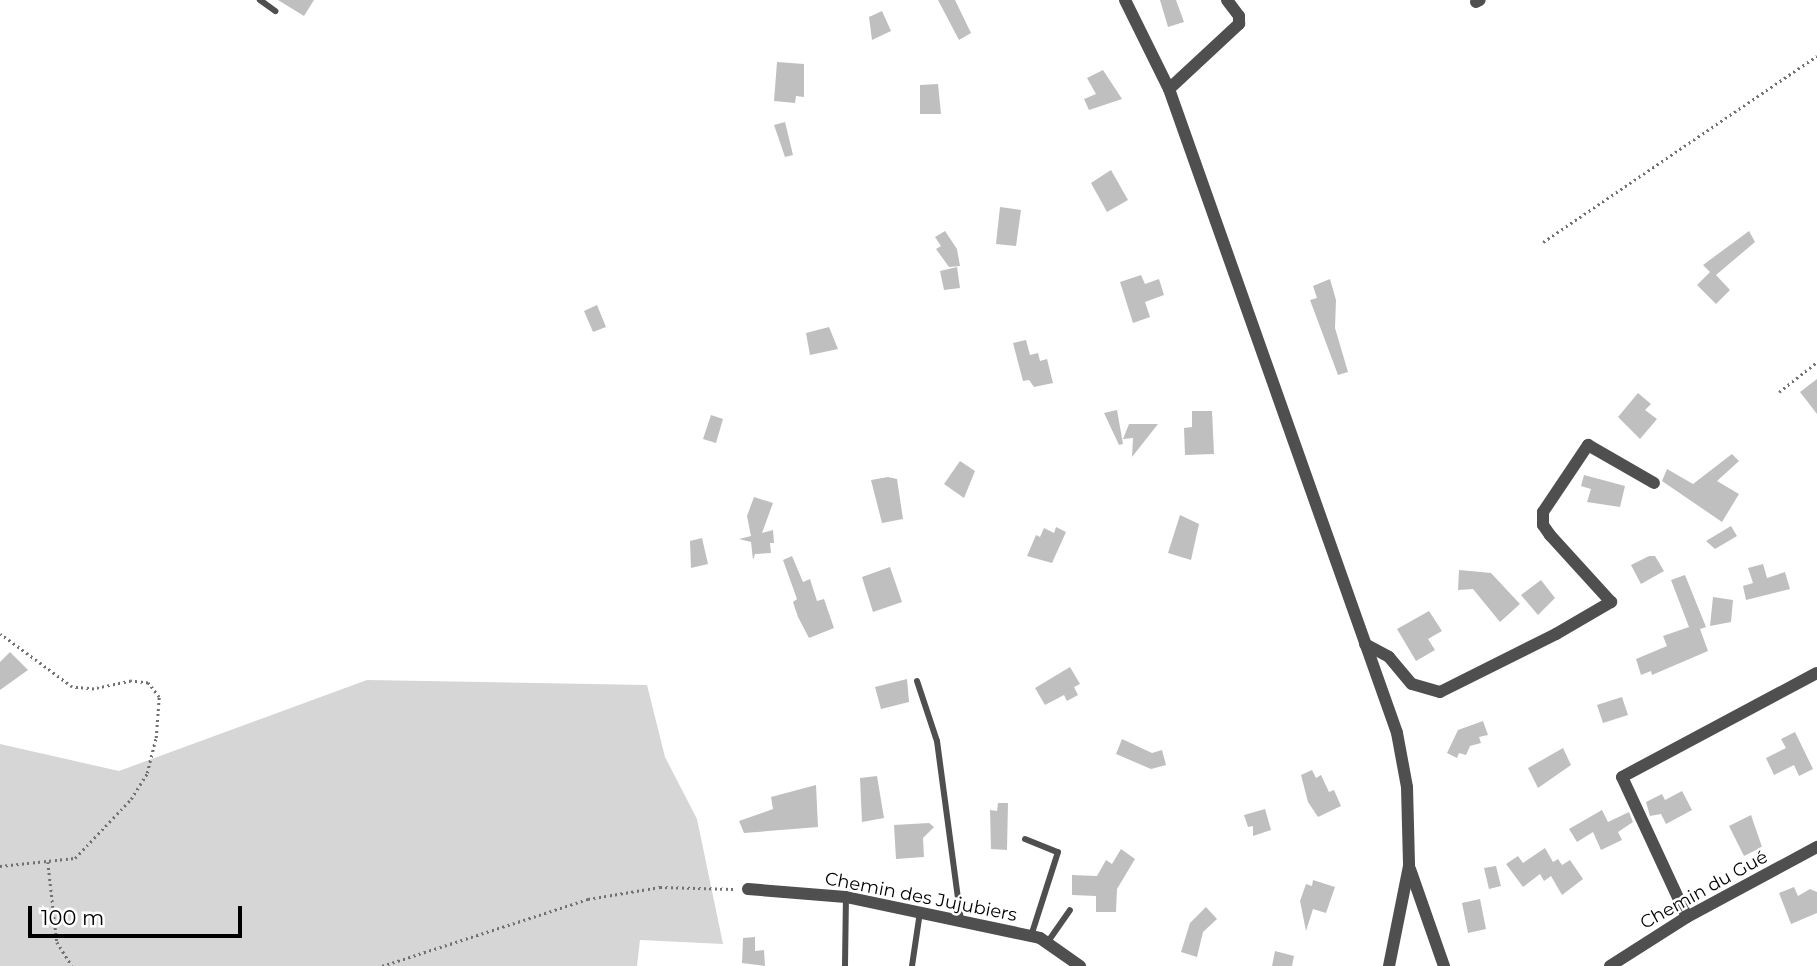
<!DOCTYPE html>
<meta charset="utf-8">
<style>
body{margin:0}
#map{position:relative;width:1817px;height:966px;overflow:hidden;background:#fff;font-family:Montserrat,sans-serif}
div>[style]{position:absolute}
.green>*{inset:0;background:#d6d6d6}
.building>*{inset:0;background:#bfbfbf}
.path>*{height:2.5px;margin-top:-1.25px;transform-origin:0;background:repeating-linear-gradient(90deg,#717171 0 2px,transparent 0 5.5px)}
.service>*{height:6px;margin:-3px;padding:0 3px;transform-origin:3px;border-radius:3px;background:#4f4f4f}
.minor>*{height:12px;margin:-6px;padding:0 6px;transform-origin:6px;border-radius:6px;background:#4f4f4f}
span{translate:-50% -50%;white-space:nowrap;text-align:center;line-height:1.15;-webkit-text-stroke:5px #fff;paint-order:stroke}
.street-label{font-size:18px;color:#000}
.scale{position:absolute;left:28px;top:906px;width:214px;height:32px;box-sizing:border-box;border:4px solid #000;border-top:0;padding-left:9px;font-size:21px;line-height:24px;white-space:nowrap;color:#000;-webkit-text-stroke:5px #fff;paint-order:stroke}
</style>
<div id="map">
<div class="green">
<div style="clip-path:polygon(367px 680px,647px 685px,665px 757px,697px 819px,723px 944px,640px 940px,637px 966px,0 966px,0 744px,119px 771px)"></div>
</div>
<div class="building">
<div style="clip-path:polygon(278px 0,314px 0,304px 16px)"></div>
<div style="clip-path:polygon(938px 0,955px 0,971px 33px,959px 40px)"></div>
<div style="clip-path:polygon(1160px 0,1176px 0,1184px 22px,1168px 27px)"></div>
<div style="clip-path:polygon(882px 11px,891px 31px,872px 40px,869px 17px)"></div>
<div style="clip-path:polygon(777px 62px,804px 64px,804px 97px,796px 96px,795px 103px,774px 101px)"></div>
<div style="clip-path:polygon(1103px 70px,1122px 99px,1089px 110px,1084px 99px,1096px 94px,1087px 78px)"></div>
<div style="clip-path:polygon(938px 84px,941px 114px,920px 114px,920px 85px)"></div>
<div style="clip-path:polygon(785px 122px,793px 155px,785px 157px,774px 125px)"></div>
<div style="clip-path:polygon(1111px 170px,1128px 200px,1107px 212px,1091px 183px)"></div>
<div style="clip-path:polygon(1000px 207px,1021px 210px,1016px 246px,996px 244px)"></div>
<div style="clip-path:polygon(945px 231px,957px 249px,960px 266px,949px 267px,936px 249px,941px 246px,935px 237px)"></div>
<div style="clip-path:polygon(1749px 231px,1755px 242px,1716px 275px,1730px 290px,1716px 304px,1697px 285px,1710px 272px,1703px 265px)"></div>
<div style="clip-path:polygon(957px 267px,960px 288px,944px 290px,940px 271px)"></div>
<div style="clip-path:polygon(1141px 275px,1145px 284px,1159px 279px,1164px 295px,1145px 302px,1150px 317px,1133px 323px,1120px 282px)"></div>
<div style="clip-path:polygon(1330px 279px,1336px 300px,1335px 328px,1348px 372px,1338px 375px,1310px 300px,1317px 298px,1313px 286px)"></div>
<div style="clip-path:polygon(597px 305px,606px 327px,593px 332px,584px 311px)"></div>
<div style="clip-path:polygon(829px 327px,838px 349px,810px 355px,806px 333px)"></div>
<div style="clip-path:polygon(1026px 340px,1030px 355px,1038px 353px,1040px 361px,1047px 359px,1053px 383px,1034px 387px,1029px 380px,1023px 381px,1013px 343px)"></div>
<div style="clip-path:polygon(1817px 379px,1817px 414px,1800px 392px)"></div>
<div style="clip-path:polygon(1638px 393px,1651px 404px,1645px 410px,1657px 419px,1640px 439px,1618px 417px)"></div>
<div style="clip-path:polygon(1117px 410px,1123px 444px,1119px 445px,1104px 413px)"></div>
<div style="clip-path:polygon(1192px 411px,1212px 411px,1214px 454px,1185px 455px,1184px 428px,1192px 427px)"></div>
<div style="clip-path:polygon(711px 415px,723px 419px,716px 443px,703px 439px)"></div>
<div style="clip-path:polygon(1129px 424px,1158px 424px,1132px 457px,1133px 438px,1123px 439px)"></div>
<div style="clip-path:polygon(1732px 454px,1739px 461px,1717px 481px,1739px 494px,1722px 522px,1662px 481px,1667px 469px,1693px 484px)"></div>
<div style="clip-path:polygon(960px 461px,975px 471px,964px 498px,944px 484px)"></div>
<div style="clip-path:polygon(1584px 475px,1625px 486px,1620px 507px,1587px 502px,1591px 489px,1581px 486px)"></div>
<div style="clip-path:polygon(888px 477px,897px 479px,903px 519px,882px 523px,871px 480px)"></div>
<div style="clip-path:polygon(754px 497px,773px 503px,762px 533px,773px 530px,774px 543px,770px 543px,771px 553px,755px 554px,753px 560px,751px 542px,739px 539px,751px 536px,747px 516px)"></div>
<div style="clip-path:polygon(1180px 515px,1199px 524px,1191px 560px,1168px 553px)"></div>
<div style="clip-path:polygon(1731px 526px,1737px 536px,1715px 549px,1706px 541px)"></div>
<div style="clip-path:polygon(1056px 527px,1066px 532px,1052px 563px,1027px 556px,1036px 535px,1040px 537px,1044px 528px,1054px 533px)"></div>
<div style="clip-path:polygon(702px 538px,708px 564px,691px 568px,690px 541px)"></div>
<div style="clip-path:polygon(792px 556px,803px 582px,810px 579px,817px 601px,824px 599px,834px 628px,809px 638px,798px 617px,793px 602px,797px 599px,783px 560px)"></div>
<div style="clip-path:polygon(1649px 556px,1655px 556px,1664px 571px,1641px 584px,1631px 565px)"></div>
<div style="clip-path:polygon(1763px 564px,1767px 578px,1785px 572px,1790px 589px,1746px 600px,1743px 586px,1753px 583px,1748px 568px)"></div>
<div style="clip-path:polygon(890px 567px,902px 602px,873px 612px,862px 577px)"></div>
<div style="clip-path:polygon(1459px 570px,1491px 573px,1520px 604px,1500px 622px,1473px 589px,1458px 590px)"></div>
<div style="clip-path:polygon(1685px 575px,1706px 627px,1700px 629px,1708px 651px,1652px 675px,1651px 671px,1641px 675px,1636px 659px,1667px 646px,1663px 636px,1689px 627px,1671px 580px)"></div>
<div style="clip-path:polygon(1541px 580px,1555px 598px,1538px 615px,1521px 595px)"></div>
<div style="clip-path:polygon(1713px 597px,1733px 600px,1731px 622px,1710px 626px)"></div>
<div style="clip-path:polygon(1429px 611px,1442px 631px,1428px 639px,1435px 650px,1416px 661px,1397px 629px)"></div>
<div style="clip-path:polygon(10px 652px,28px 670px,0 690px,0 662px)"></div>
<div style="clip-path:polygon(1070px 667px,1080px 684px,1074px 687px,1078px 695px,1067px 701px,1064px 695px,1045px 705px,1035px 688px)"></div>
<div style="clip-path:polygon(907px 679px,909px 702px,881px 709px,875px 687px)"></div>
<div style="clip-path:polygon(1622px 697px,1628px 715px,1603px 723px,1597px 705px)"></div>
<div style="clip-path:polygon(1483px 721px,1488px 735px,1479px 737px,1481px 743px,1470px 746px,1466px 755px,1459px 753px,1457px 758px,1447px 753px,1458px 730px)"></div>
<div style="clip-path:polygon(1795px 732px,1813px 769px,1799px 776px,1794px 765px,1774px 775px,1766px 758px,1786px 748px,1781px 739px)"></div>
<div style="clip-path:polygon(1122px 739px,1152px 753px,1162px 750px,1166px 765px,1151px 769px,1116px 754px)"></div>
<div style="clip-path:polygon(1563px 748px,1571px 765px,1538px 788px,1528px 768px)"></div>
<div style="clip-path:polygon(1312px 770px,1316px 778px,1321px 775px,1329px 792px,1334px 790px,1341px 806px,1318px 817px,1308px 802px,1301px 775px)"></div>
<div style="clip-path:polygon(877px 776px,884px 818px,862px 822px,860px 778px)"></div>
<div style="clip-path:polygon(816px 785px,818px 827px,744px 833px,739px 821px,773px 809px,771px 797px)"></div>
<div style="clip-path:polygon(1682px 791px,1692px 810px,1666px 824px,1661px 814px,1650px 816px,1646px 802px,1662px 794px,1665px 800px)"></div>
<div style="clip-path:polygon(998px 803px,1008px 803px,1007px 850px,991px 849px,990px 810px,997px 811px)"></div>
<div style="clip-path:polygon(1265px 809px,1271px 830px,1253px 836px,1253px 826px,1248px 827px,1244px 815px)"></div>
<div style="clip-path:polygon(1602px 810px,1608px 822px,1629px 812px,1633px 822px,1618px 832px,1622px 840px,1601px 850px,1593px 832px,1577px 842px,1569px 829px)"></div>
<div style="clip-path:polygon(1751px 815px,1762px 847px,1744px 856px,1729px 826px)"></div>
<div style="clip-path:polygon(929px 823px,934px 827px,923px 838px,924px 857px,896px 859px,894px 825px)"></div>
<div style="clip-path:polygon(1545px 848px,1553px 862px,1558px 859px,1562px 865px,1570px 860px,1583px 879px,1562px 895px,1551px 876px,1544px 881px,1540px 874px,1523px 887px,1506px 864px,1518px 856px,1523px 863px)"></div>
<div style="clip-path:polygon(1121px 849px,1135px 859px,1117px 889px,1116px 912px,1096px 912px,1096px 896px,1072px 895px,1072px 875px,1097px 876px,1106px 860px,1112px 864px)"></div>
<div style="clip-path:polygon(1496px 866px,1501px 886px,1489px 889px,1484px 868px)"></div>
<div style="clip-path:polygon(1313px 880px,1335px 887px,1326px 913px,1313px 909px,1306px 931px,1300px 901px,1306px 884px,1312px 886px)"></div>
<div style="clip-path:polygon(1794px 887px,1798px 896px,1810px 889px,1817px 892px,1817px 913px,1791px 924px,1779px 893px)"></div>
<div style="clip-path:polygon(1480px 899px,1486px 929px,1468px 933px,1462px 903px)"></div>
<div style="clip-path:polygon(1206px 907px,1217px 919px,1203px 932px,1197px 957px,1181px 952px,1190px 923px)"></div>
<div style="clip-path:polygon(755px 937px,755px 951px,764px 950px,765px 966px,742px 963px,743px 938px)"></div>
<div style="clip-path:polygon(1275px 951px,1294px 956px,1292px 966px,1272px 966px)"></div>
</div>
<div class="path">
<div style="left:1543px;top:242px;width:331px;rotate:-34.2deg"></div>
<div style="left:1779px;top:392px;width:48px;rotate:-38.3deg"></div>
<div style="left:48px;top:862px;width:81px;rotate:83.6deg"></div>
<div style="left:57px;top:942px;width:28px;rotate:58deg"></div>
<div style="left:0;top:866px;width:75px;rotate:-6.1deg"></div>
<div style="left:75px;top:858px;width:81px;rotate:-46.5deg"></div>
<div style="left:131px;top:799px;width:31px;rotate:-58deg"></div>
<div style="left:147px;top:773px;width:36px;rotate:-76deg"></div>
<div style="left:156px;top:738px;width:41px;rotate:-85.8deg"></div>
<div style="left:159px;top:697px;width:18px;rotate:-128deg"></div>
<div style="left:148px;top:683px;width:17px;rotate:-173deg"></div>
<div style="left:131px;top:681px;width:38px;rotate:168deg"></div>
<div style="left:94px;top:689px;width:22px;rotate:-175deg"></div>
<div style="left:72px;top:687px;width:89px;rotate:-143.6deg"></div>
<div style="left:382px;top:966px;width:217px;rotate:-18deg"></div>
<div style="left:588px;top:899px;width:73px;rotate:-9.5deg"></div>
<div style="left:660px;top:887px;width:74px;rotate:1.5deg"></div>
</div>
<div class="service">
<div style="left:260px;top:0;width:19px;rotate:36deg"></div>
<div style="left:917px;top:681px;width:63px;rotate:71.6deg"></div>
<div style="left:937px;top:741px;width:182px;rotate:82.4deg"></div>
<div style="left:1025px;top:839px;width:35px;rotate:22deg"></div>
<div style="left:1058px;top:852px;width:88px;rotate:107.8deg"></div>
<div style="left:1047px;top:943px;width:40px;rotate:-55.1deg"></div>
<div style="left:845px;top:966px;width:69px;rotate:-89.2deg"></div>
<div style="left:912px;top:966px;width:55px;rotate:-81.6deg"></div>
</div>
<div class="minor">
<div style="left:1125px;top:0;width:99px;rotate:63.7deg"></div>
<div style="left:1169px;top:89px;width:683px;rotate:70.5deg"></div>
<div style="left:1397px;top:733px;width:55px;rotate:79.5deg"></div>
<div style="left:1407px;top:787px;width:79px;rotate:88.5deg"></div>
<div style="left:1409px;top:866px;width:102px;rotate:101.3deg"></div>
<div style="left:1476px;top:2px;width:4px;rotate:-27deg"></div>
<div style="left:1169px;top:89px;width:96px;rotate:-42.9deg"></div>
<div style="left:1239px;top:24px;width:8px;rotate:-90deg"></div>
<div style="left:1239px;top:16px;width:20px;rotate:-127deg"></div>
<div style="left:1365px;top:644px;width:27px;rotate:28deg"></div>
<div style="left:1389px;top:657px;width:35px;rotate:50deg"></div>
<div style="left:1412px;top:684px;width:29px;rotate:16deg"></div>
<div style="left:1440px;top:692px;width:130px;rotate:-26.6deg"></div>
<div style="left:1556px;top:634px;width:64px;rotate:-30.2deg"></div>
<div style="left:1611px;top:602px;width:91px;rotate:-132.3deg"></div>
<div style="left:1550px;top:535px;width:12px;rotate:-125deg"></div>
<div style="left:1543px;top:525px;width:13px;rotate:-90deg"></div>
<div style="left:1543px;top:512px;width:81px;rotate:-56.1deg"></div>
<div style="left:1588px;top:445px;width:76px;rotate:29.9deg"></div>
<div style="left:1410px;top:869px;width:103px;rotate:70.7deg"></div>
<div style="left:748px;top:889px;width:98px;rotate:4.7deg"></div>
<div style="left:846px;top:897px;width:198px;rotate:11.9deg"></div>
<div style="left:1040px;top:938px;width:49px;rotate:35deg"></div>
<div style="left:1687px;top:917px;width:154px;rotate:-114.9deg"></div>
<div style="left:1622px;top:777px;width:221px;rotate:-28.1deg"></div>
<div style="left:1610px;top:966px;width:91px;rotate:-32.5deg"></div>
<div style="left:1687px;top:917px;width:148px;rotate:-28.3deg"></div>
</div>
<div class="street-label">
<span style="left:1704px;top:890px;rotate:-29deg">Chemin du Gué</span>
<span style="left:921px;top:897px;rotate:11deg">Chemin des Jujubiers</span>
</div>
<div class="scale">100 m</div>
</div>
